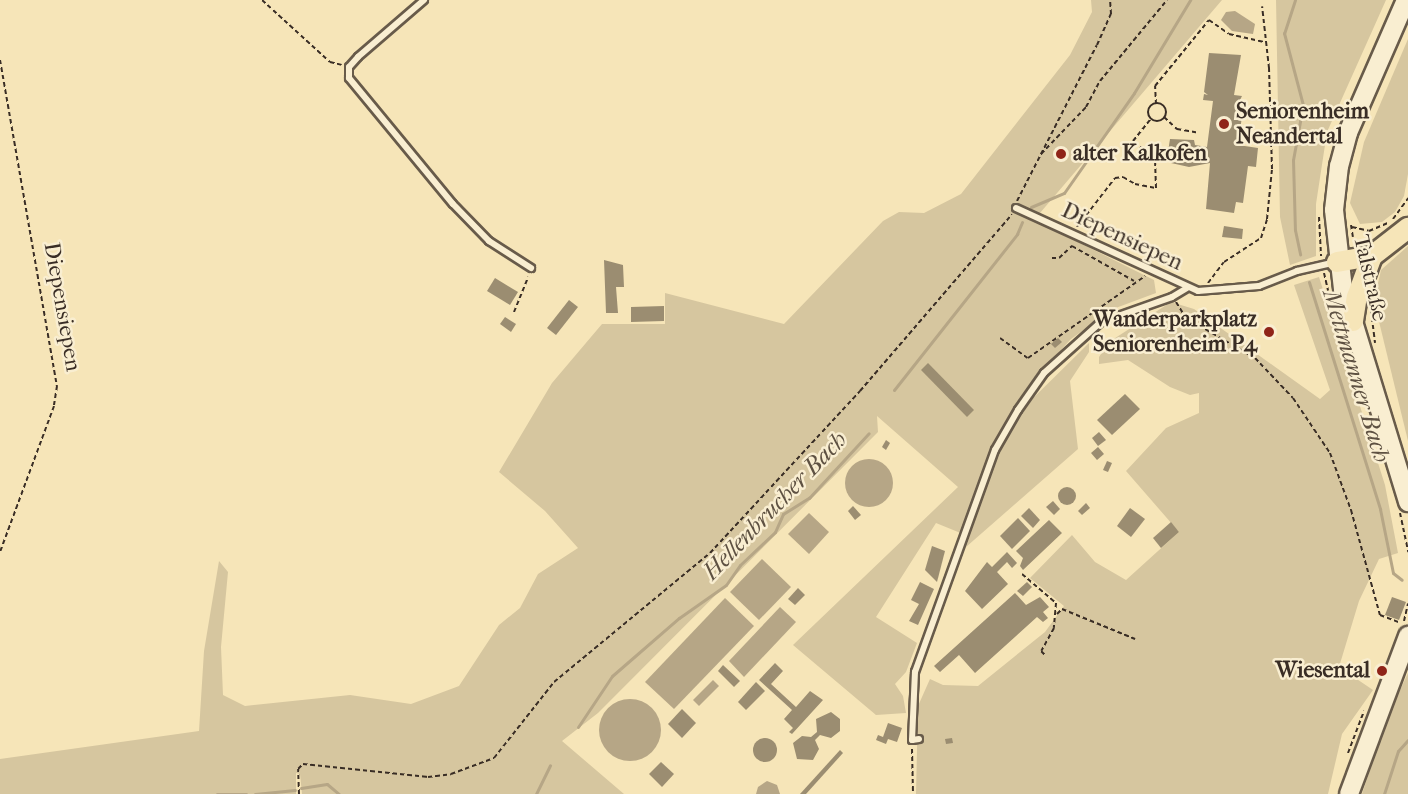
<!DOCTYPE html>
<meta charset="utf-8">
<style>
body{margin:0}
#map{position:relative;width:1408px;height:794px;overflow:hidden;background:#f6e5b8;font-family:"IM FELL French Canon",serif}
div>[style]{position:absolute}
.green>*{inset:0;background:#d6c69f}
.water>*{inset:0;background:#b6a686}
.round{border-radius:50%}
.stream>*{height:3px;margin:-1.5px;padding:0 1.5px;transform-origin:1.5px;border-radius:1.5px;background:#b6a686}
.building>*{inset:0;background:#9b8d71}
.path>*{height:2px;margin-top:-1px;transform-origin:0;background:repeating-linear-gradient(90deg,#392d25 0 4.5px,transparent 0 7.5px)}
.path>.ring{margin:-1px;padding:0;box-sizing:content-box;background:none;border:2px solid #392d25;border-radius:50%}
.roads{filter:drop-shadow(2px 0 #685b4a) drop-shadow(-2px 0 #685b4a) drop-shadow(0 2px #685b4a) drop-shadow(0 -2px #685b4a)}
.lane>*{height:6px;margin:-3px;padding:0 3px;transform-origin:3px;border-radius:3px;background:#f9eed1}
.secondary>*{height:18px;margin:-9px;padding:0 9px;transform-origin:9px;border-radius:9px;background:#f9eed1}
.primary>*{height:20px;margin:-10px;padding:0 10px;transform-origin:10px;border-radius:10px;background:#f6e5b8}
.dots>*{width:16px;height:16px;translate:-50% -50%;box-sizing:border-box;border:3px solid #f9eed1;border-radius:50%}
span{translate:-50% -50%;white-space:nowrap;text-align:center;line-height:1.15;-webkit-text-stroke:5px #f9eed1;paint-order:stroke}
.poi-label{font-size:22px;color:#392d25;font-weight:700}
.left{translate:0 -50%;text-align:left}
.right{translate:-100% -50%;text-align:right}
.street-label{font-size:22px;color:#392d25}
.water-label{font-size:24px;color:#5e5142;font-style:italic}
</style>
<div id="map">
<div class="green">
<div style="clip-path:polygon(1091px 0,1222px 0,1034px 220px,1154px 280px,1156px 293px,1113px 309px,1071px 339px,1040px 372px,1014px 408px,984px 468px,963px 534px,936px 523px,876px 617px,917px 643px,906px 672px,895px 684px,903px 696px,906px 713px,876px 715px,793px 645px,958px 487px,877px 416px,878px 432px,598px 713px,562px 741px,624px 794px,302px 794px,300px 774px,296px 773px,296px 794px,0 794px,0 759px,199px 731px,204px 651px,219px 561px,228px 572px,221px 647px,223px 695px,245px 706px,350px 695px,411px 704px,459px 686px,499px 625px,520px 608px,538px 574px,578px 548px,545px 511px,499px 472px,552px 383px,602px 324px,665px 324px,665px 293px,784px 324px,883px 221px,899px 212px,924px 213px,961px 194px,1070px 55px,1092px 12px)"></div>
<div style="clip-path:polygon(1276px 0,1386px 0,1327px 132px,1316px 204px,1316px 256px,1290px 265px,1280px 217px)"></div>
<div style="clip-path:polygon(1408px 39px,1408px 174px,1404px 196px,1395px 212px,1382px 222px,1360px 224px,1350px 203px,1364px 142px)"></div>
<div style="clip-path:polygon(1408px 246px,1408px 441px,1374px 301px,1381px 270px)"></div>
<div style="clip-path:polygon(1319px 277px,1385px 485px,1398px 553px,1379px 559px,1359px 601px,1339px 667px,1373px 690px,1342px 734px,1328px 794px,916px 794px,918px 706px,930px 679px,943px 685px,978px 686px,1045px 632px,1064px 606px,1030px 578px,1072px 535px,1095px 562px,1126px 580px,1179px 532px,1126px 471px,1166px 428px,1199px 413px,1199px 393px,1190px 395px,1170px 387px,1128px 360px,1099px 364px,1099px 357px,1109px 342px,1171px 302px,1194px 309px,1320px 399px,1330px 390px,1294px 285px)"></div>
<div style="clip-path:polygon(1089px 343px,1089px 352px,1070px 381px,1078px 449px,966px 547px,998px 451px,1020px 411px)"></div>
<div style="clip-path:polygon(1408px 673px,1408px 794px,1362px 794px,1388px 716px)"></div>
</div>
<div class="water">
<div style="clip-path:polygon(1235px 11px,1255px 24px,1253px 34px,1232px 31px,1221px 20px,1226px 12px)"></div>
<div class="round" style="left:845px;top:459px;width:48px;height:48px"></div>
<div style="clip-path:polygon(809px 513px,829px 532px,809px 554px,788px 534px)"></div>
<div style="clip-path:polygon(762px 559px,791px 587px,759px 620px,730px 592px)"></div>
<div style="clip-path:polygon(725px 598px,754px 626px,674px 709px,645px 682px)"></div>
<div style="clip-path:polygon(780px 607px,796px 622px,744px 677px,729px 661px)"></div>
<div style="clip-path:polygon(713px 680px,719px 686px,699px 706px,693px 700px)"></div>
<div class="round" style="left:599px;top:699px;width:62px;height:62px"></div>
<div style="clip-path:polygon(767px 781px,777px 785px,780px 794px,756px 794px,758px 787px)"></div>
</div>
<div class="stream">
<div style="left:1295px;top:0;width:35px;rotate:108deg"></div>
<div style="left:1284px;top:33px;width:74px;rotate:75.2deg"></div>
<div style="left:1303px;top:105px;width:56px;rotate:100.3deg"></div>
<div style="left:1293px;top:160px;width:70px;rotate:88.4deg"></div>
<div style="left:1295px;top:230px;width:25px;rotate:78deg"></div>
<div style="left:1031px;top:207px;width:36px;rotate:-23deg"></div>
<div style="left:1064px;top:193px;width:122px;rotate:-55deg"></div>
<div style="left:1134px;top:93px;width:109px;rotate:-58.9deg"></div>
<div style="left:1309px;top:282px;width:238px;rotate:72.6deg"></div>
<div style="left:1380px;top:509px;width:65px;rotate:78.5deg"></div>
<div style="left:1393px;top:573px;width:11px;rotate:38deg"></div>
<div style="left:894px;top:390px;width:199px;rotate:-51.7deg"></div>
<div style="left:1017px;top:234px;width:13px;rotate:-67deg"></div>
<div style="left:578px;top:727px;width:61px;rotate:-56.3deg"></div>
<div style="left:612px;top:676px;width:89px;rotate:-40.9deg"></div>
<div style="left:679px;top:618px;width:57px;rotate:-35.1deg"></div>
<div style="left:726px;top:585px;width:24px;rotate:-55deg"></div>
<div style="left:740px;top:565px;width:48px;rotate:-43.3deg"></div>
<div style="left:775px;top:532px;width:20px;rotate:-66deg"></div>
<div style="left:783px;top:514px;width:31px;rotate:-32deg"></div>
<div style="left:809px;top:498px;width:88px;rotate:-47.3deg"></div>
<div style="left:301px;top:788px;width:26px;rotate:-9deg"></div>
<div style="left:327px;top:784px;width:16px;rotate:40deg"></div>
<div style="left:217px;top:794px;width:29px"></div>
<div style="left:255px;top:794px;width:40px;rotate:-5.7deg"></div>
<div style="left:536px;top:794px;width:32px;rotate:-64deg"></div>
<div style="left:1384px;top:794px;width:45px;rotate:-72deg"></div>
<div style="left:1398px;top:751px;width:15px;rotate:-48deg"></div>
</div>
<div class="building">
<div style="clip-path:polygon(1209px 53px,1241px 55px,1234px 95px,1242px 96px,1236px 108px,1243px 109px,1238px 145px,1258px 148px,1256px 167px,1248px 166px,1243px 203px,1236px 202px,1234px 213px,1206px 209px,1210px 163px,1189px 167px,1171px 163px,1167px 158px,1170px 139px,1194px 140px,1195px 145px,1207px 147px,1213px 101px,1203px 100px,1204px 94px,1208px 95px,1204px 92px)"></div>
<div style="clip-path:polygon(1224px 226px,1243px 229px,1242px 239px,1222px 237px)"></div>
<div style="clip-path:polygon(604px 260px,623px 265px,624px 287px,616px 287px,618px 313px,606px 313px)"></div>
<div style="clip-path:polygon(495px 278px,518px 292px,510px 305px,487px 291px)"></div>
<div style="clip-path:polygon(569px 300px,578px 307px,556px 335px,547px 328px)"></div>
<div style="clip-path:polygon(664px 306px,664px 321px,631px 322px,631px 307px)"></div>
<div style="clip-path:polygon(505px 317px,516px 324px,511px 332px,500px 324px)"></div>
<div style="clip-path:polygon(1058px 338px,1062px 342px,1055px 348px,1051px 344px)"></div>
<div style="clip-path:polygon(928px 363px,974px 410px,967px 417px,921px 370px)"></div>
<div style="clip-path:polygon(1125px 394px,1140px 409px,1112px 435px,1097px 420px)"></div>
<div style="clip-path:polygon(1099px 432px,1106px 440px,1098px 446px,1092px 438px)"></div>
<div style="clip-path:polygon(886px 440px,890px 443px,886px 450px,882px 447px)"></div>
<div style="clip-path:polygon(1098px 447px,1104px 454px,1097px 460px,1091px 453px)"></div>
<div style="clip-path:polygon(1107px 461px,1112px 463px,1108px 472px,1103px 470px)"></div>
<div class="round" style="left:1058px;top:487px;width:18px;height:18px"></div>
<div style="clip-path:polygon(1053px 501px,1060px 509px,1054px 515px,1046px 507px)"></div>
<div style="clip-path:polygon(1086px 503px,1090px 508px,1082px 515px,1078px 511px)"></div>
<div style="clip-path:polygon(853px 506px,861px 515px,855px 520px,848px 511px)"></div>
<div style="clip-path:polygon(1029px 508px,1040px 520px,1033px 528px,1021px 516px)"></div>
<div style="clip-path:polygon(1130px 508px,1145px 519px,1131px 537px,1117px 526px)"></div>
<div style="clip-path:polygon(1018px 518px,1030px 531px,1012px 549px,1000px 536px)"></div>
<div style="clip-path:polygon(1049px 520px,1062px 533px,1023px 570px,1020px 566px,1023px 558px,1016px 551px)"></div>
<div style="clip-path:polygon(1171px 522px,1179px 532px,1161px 548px,1153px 538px)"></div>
<div style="clip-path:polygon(932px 546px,945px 551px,937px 582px,925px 570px)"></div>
<div style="clip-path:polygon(1007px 552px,1017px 563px,1012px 568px,1007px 562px,997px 572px,1008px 584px,982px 609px,965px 591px,987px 562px,992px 567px)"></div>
<div style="clip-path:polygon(920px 582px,934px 589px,918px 625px,909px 621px,919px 604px,911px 600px)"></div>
<div style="clip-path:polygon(1027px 582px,1032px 587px,1023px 596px,1017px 591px)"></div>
<div style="clip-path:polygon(798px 588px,805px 595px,795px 605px,788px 599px)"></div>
<div style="clip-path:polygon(1015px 593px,1026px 605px,1040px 597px,1049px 607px,1043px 612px,1048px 618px,1043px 622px,1037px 617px,975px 673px,959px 655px,940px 672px,934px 666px)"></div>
<div style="clip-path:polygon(1392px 597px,1406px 602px,1399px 620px,1385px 615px)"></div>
<div style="clip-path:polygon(775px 663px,783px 671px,771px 684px,796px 707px,810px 691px,823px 700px,792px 734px,789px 732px,793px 728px,784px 719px,792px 710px,759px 680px)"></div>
<div style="clip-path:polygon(723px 665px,740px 681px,734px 687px,718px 671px)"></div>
<div style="clip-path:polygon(756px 682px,765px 691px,746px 710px,738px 702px)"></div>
<div style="clip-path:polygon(682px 709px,696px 723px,682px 738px,668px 724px)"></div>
<div style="clip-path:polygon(831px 712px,840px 719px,840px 731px,831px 738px,820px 735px,815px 740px,819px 749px,813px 760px,797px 759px,793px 743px,802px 736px,811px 737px,817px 732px,816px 719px)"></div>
<div style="clip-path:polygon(888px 723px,902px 728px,897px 742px,888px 739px,886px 744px,876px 740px,878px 735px,883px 737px)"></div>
<div class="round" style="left:753px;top:738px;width:24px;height:24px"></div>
<div style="clip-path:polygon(952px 738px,953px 743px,946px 744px,945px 739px)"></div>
<div style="clip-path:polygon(840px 750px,843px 753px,806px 794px,800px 794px)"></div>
<div style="clip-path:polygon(661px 762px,674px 774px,662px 787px,649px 774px)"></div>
</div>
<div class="path">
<div style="left:262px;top:0;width:92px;rotate:42.4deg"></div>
<div style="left:330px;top:62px;width:12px;rotate:14deg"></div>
<div style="left:0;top:60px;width:331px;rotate:80.1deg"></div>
<div style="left:57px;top:386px;width:20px;rotate:99deg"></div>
<div style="left:54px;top:406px;width:156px;rotate:110.3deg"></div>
<div class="ring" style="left:1148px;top:103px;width:16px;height:16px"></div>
<div style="left:1156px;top:104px;width:18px;rotate:-93deg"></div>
<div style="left:1155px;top:86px;width:85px;rotate:-50.7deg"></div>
<div style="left:1209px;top:20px;width:24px;rotate:35deg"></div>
<div style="left:1229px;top:34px;width:37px;rotate:13deg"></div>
<div style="left:1164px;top:117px;width:18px;rotate:43deg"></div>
<div style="left:1177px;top:129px;width:22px;rotate:10deg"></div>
<div style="left:1041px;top:154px;width:65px;rotate:-46.2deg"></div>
<div style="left:1086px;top:107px;width:30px;rotate:-62deg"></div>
<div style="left:1100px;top:81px;width:105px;rotate:-50.4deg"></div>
<div style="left:1017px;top:201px;width:175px;rotate:-62.9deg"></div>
<div style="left:1097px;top:45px;width:34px;rotate:-66deg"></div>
<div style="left:1111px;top:14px;width:14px;rotate:-94deg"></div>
<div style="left:1319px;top:217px;width:39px;rotate:87deg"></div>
<div style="left:1393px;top:219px;width:26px;rotate:-54deg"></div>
<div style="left:1351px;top:225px;width:12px;rotate:81deg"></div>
<div style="left:1077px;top:227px;width:62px;rotate:-52.2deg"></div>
<div style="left:1115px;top:178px;width:8px;rotate:-7deg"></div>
<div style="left:1123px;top:177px;width:14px;rotate:30deg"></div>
<div style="left:1135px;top:184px;width:21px;rotate:11deg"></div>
<div style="left:1156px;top:188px;width:29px;rotate:-92deg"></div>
<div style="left:1155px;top:159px;width:28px;rotate:-141deg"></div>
<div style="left:1133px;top:141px;width:28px;rotate:-51deg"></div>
<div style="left:1352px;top:227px;width:17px;rotate:13deg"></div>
<div style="left:1369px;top:231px;width:21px;rotate:-23deg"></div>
<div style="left:1052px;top:258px;width:7px"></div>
<div style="left:1059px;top:258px;width:18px;rotate:-43deg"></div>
<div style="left:1072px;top:246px;width:71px;rotate:29.4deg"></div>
<div style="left:1324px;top:273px;width:18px;rotate:77deg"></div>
<div style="left:1208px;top:283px;width:26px;rotate:-53deg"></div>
<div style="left:1224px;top:262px;width:44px;rotate:-33deg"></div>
<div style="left:1261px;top:238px;width:20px;rotate:-72deg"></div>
<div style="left:1267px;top:219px;width:50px;rotate:-84.3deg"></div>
<div style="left:1272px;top:169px;width:101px;rotate:-91.7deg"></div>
<div style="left:1269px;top:68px;width:62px;rotate:-96.4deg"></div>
<div style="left:1176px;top:302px;width:19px;rotate:58deg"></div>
<div style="left:1186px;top:318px;width:80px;rotate:30.1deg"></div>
<div style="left:1255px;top:358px;width:55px;rotate:46.5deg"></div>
<div style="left:1293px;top:398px;width:66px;rotate:56.1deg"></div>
<div style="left:1330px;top:453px;width:61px;rotate:69.8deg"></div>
<div style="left:1351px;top:510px;width:109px;rotate:74.6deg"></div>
<div style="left:1380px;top:615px;width:22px;rotate:21deg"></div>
<div style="left:1371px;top:310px;width:33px;rotate:83deg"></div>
<div style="left:514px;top:312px;width:38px;rotate:-68deg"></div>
<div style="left:1000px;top:338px;width:34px;rotate:36deg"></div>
<div style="left:1028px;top:358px;width:143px;rotate:-35deg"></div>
<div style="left:1400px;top:513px;width:40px;rotate:78deg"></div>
<div style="left:1022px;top:574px;width:45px;rotate:40.5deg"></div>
<div style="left:1056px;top:603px;width:25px;rotate:95deg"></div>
<div style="left:1054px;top:628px;width:26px;rotate:119deg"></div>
<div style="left:1041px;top:651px;width:7px;rotate:45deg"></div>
<div style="left:1057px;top:614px;width:7px;rotate:-45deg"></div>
<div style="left:1062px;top:609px;width:79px;rotate:22.3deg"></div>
<div style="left:1404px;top:621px;width:18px;rotate:-77deg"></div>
<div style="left:912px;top:749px;width:45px;rotate:88.7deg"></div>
<div style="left:1348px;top:753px;width:45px;rotate:-69.1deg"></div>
<div style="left:299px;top:794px;width:25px;rotate:-92deg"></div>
<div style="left:298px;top:769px;width:7px;rotate:-45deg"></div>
<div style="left:303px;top:764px;width:126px;rotate:5.9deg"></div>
<div style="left:428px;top:777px;width:23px;rotate:-7deg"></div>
<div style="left:451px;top:774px;width:46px;rotate:-20.4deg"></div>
<div style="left:494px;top:758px;width:97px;rotate:-51.7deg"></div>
<div style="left:554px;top:682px;width:202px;rotate:-39.6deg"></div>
<div style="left:710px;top:553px;width:221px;rotate:-47.2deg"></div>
<div style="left:860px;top:391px;width:233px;rotate:-49.3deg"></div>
</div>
<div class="roads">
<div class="lane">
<div style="left:424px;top:0;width:87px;rotate:139.2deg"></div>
<div style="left:358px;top:57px;width:13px;rotate:132deg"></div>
<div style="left:349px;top:67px;width:11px;rotate:90deg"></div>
<div style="left:349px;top:78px;width:163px;rotate:50.5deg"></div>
<div style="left:453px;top:204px;width:52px;rotate:45.8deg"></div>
<div style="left:489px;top:241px;width:50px;rotate:32.7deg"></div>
<div style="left:1016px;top:208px;width:200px;rotate:24.5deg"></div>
<div style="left:1198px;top:291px;width:61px;rotate:-4.7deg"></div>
<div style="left:1259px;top:286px;width:41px;rotate:-21.5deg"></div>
<div style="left:1297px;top:271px;width:39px;rotate:-13deg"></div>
<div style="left:919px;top:739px;width:7px;rotate:172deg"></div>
<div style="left:912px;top:740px;width:68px;rotate:-87.5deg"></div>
<div style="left:915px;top:672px;width:236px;rotate:-70.2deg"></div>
<div style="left:995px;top:450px;width:46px;rotate:-60.1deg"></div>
<div style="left:1018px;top:410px;width:45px;rotate:-54.9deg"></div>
<div style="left:1044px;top:373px;width:76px;rotate:-41.8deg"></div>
<div style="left:1101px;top:322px;width:75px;rotate:-19.4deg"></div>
<div style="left:1172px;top:297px;width:17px;rotate:-31deg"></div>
</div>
<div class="secondary">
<div style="left:1406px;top:0;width:145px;rotate:113.6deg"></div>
<div style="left:1348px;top:133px;width:34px;rotate:105deg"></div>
<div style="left:1339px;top:166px;width:44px;rotate:96.5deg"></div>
<div style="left:1334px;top:210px;width:80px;rotate:83.5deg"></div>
<div style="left:1343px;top:289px;width:223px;rotate:73deg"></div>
<div style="left:1349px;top:794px;width:169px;rotate:-69.5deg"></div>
</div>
<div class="primary">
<div style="left:1337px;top:262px;width:36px;rotate:-10deg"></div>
<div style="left:1372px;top:256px;width:46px;rotate:-37.9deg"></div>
<div style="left:1353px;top:321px;width:24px;rotate:-81deg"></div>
<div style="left:1357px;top:297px;width:44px;rotate:-69.9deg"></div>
</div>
</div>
<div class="dots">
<div style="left:1224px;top:124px;background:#8f2418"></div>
<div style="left:1061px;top:154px;background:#8f2418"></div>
<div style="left:1269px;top:332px;background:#8f2418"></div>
<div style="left:1382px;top:671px;background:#8f2418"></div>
</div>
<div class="poi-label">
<span class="left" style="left:1236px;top:124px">Seniorenheim<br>Neandertal</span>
<span class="left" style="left:1073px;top:154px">alter Kalkofen</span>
<span class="right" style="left:1257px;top:332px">Wanderparkplatz<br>Seniorenheim P4</span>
<span class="right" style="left:1370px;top:671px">Wiesental</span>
</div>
<div class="street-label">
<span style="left:1122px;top:237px;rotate:25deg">Diepensiepen</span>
<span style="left:1370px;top:278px;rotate:77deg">Talstraße</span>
<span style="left:62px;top:307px;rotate:80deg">Diepensiepen</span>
</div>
<div class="water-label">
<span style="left:1356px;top:376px;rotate:73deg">Mettmanner Bach</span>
<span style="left:775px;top:506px;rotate:-46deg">Hellenbrucher Bach</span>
</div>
</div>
